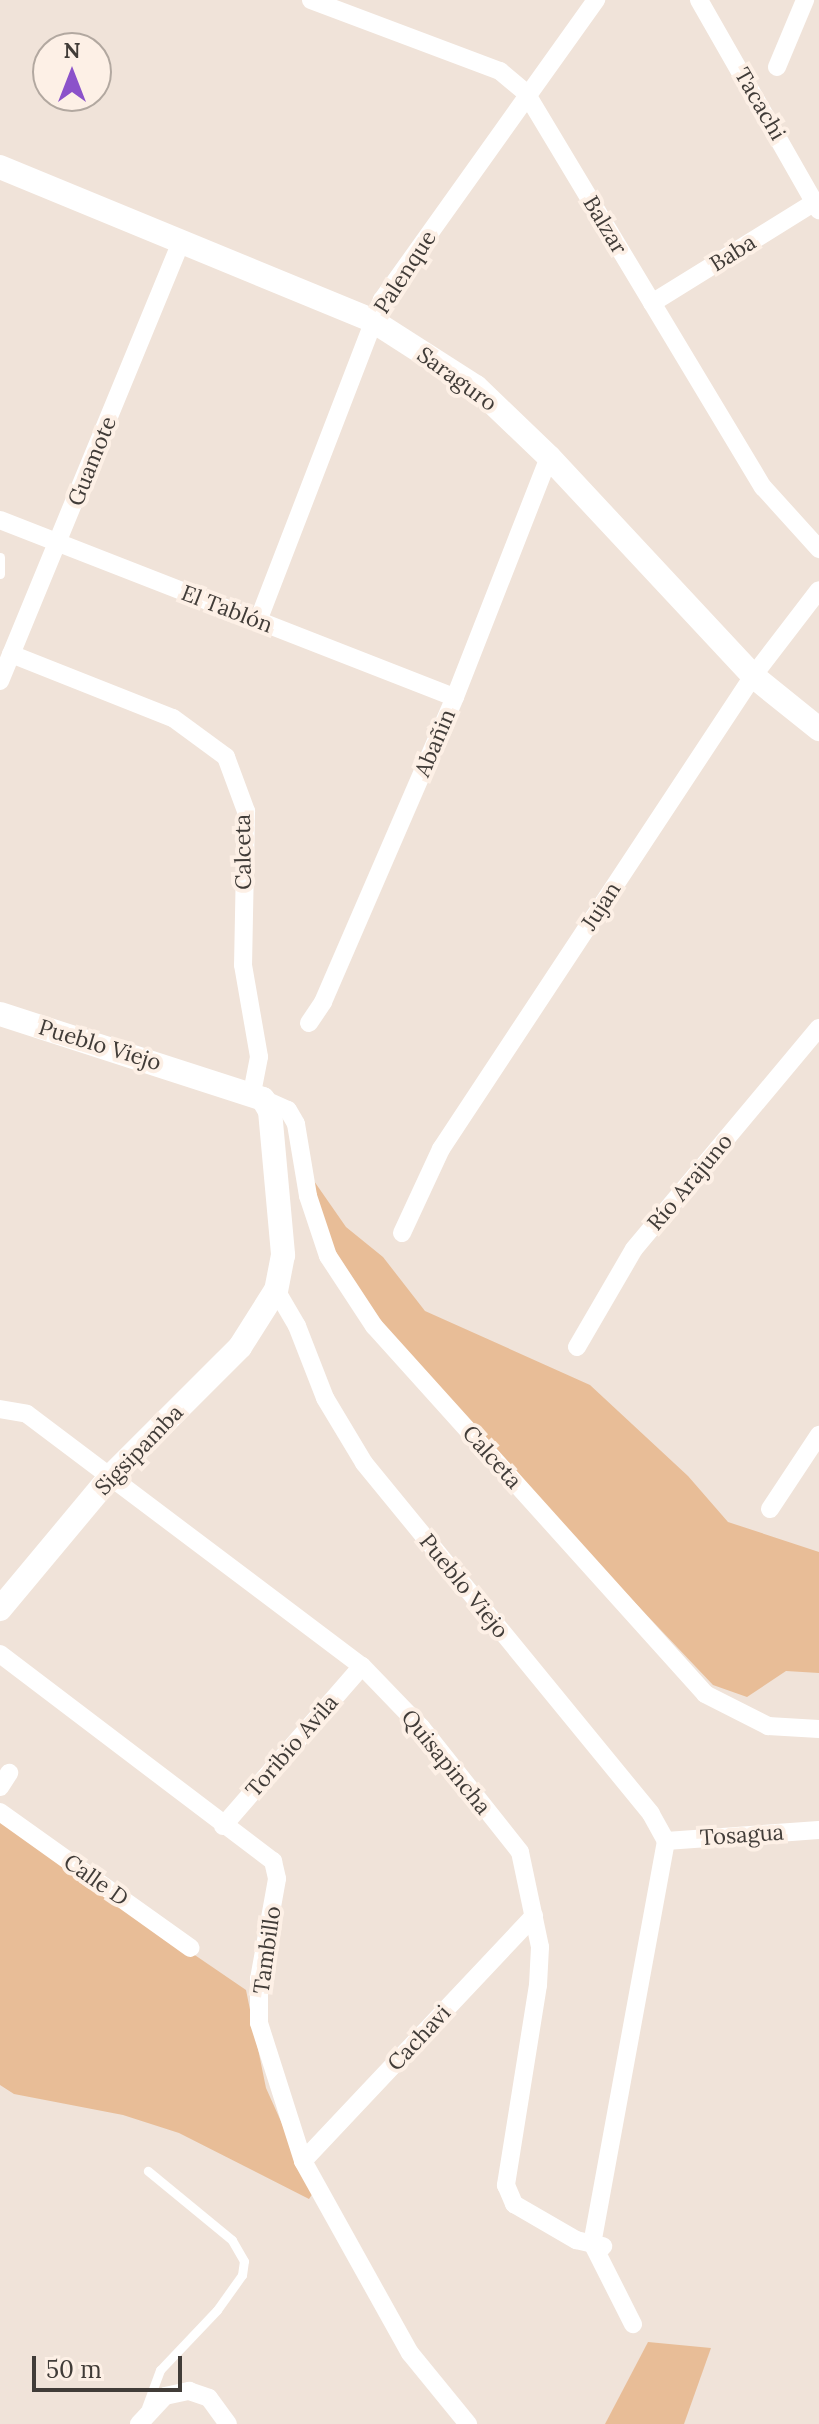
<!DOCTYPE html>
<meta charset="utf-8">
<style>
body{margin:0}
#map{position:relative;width:819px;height:2424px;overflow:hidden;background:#f0e3d9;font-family:Lora,serif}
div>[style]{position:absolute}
.green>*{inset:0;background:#e8bd97}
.service>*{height:9px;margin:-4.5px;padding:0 4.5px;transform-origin:4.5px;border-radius:4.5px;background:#fff}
.minor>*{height:18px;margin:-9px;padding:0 9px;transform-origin:9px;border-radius:9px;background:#fff}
.tertiary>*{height:24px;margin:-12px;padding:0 12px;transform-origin:12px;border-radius:12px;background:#fff}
span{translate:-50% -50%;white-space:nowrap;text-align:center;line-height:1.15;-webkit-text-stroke:8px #fdf0e6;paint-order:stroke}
.street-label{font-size:22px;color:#413c38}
.north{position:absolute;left:32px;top:32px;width:80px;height:80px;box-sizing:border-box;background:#fdf0e6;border:2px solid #b2a8a0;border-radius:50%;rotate:0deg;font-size:22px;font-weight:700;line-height:32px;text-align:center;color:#413c38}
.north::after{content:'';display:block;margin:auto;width:28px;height:36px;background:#8b52ca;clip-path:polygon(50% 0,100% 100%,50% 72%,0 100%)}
.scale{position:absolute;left:32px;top:2356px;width:150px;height:36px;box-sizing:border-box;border:4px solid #413c38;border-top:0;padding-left:10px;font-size:24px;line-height:28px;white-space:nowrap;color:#413c38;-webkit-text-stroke:6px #fdf0e6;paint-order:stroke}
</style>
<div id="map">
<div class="green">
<div style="clip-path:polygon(314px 1181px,346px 1227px,383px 1257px,425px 1311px,590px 1385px,688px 1476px,728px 1522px,819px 1552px,819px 1673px,786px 1671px,747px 1697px,713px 1685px,402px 1357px,333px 1259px,307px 1191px)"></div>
<div style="clip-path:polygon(0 1822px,246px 1990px,266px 2088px,313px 2193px,309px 2199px,179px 2133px,123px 2115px,14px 2094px,0 2085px)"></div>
<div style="clip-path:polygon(648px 2342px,711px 2348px,684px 2424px,605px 2424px)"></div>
</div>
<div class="service">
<div style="left:0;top:557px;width:17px;rotate:90deg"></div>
<div style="left:144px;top:2413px;width:46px;rotate:-69.6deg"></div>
<div style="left:160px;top:2370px;width:83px;rotate:-46.5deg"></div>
<div style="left:217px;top:2310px;width:43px;rotate:-54.5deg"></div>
<div style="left:242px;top:2275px;width:14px;rotate:-82deg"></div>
<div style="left:244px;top:2261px;width:24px;rotate:-120deg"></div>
<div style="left:232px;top:2240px;width:109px;rotate:-140.6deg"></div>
</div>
<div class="minor">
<div style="left:311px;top:0;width:202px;rotate:20.6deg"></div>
<div style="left:500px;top:71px;width:34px;rotate:40deg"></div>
<div style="left:526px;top:93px;width:460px;rotate:59deg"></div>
<div style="left:763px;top:487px;width:84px;rotate:47.9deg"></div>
<div style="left:699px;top:0;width:242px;rotate:60.3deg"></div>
<div style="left:777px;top:67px;width:73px;rotate:-67.3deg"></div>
<div style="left:652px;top:303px;width:190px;rotate:-31.8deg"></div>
<div style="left:0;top:520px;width:488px;rotate:21.3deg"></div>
<div style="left:258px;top:621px;width:344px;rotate:-68.9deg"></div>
<div style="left:382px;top:300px;width:369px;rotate:-54.5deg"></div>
<div style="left:11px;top:654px;width:174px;rotate:21.6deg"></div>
<div style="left:173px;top:718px;width:66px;rotate:36.3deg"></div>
<div style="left:226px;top:757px;width:58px;rotate:69.7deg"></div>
<div style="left:246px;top:811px;width:154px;rotate:91.1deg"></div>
<div style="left:243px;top:965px;width:93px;rotate:80.1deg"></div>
<div style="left:259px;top:1057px;width:36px;rotate:101deg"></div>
<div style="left:0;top:681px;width:477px;rotate:-67.6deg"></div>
<div style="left:309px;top:1023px;width:25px;rotate:-56deg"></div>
<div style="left:323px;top:1002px;width:332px;rotate:-66.6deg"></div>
<div style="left:455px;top:697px;width:258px;rotate:-68.6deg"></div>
<div style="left:263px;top:1099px;width:27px;rotate:24deg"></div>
<div style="left:288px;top:1110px;width:16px;rotate:60deg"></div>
<div style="left:296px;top:1124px;width:73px;rotate:80.5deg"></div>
<div style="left:308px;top:1196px;width:63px;rotate:71.6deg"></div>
<div style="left:328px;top:1256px;width:84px;rotate:56.7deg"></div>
<div style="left:374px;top:1326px;width:495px;rotate:48deg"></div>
<div style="left:705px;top:1694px;width:71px;rotate:26.9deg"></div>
<div style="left:768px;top:1726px;width:51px;rotate:3.4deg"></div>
<div style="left:402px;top:1233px;width:93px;rotate:-65.1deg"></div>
<div style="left:441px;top:1149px;width:567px;rotate:-56.59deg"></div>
<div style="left:753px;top:676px;width:108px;rotate:-52.5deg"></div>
<div style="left:276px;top:1290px;width:42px;rotate:59.7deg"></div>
<div style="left:297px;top:1326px;width:77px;rotate:68.7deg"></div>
<div style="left:325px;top:1398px;width:76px;rotate:59deg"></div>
<div style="left:364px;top:1463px;width:453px;rotate:50.7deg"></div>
<div style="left:651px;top:1814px;width:31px;rotate:61deg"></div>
<div style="left:666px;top:1841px;width:409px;rotate:100.4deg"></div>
<div style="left:592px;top:2243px;width:91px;rotate:63.2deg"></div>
<div style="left:577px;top:1347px;width:113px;rotate:-59.8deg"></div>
<div style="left:634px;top:1249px;width:288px;rotate:-50.1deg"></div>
<div style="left:0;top:1409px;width:27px;rotate:10deg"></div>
<div style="left:27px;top:1414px;width:419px;rotate:37deg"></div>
<div style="left:362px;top:1666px;width:85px;rotate:46deg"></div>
<div style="left:421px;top:1727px;width:159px;rotate:51.6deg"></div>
<div style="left:520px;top:1852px;width:97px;rotate:78.1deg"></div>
<div style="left:540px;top:1947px;width:38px;rotate:93deg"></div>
<div style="left:538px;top:1985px;width:203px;rotate:99.1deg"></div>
<div style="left:506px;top:2185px;width:21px;rotate:67deg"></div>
<div style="left:514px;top:2204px;width:72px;rotate:30.1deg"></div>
<div style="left:576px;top:2240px;width:28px;rotate:13deg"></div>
<div style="left:770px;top:1509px;width:89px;rotate:-56.5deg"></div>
<div style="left:0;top:1654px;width:343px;rotate:37.2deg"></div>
<div style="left:273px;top:1861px;width:18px;rotate:77deg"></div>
<div style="left:277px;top:1879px;width:102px;rotate:100.2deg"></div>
<div style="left:259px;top:1979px;width:44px;rotate:90deg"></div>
<div style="left:259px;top:2023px;width:145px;rotate:72.3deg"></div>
<div style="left:303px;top:2161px;width:220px;rotate:60.9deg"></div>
<div style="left:410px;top:2353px;width:92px;rotate:50.8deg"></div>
<div style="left:0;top:1787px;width:17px;rotate:-57deg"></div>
<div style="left:0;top:1812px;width:234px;rotate:35.5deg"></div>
<div style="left:223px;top:1826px;width:212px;rotate:-49deg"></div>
<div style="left:666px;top:1841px;width:153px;rotate:-4.1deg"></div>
<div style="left:303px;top:2161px;width:337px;rotate:-46.7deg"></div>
<div style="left:139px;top:2424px;width:38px;rotate:-47deg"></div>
<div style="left:165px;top:2396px;width:25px;rotate:-12deg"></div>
<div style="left:189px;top:2391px;width:21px;rotate:19deg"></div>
<div style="left:209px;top:2398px;width:32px;rotate:54deg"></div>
</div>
<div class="tertiary">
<div style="left:0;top:167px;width:404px;rotate:22.4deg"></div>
<div style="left:373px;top:321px;width:122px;rotate:32.7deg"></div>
<div style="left:476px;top:387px;width:101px;rotate:43.8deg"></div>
<div style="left:549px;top:457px;width:299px;rotate:47deg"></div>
<div style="left:753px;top:676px;width:85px;rotate:38.8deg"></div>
<div style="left:0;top:1014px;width:276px;rotate:17.9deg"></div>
<div style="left:263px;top:1099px;width:14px;rotate:60deg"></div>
<div style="left:270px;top:1111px;width:145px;rotate:84.8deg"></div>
<div style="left:283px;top:1255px;width:36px;rotate:101deg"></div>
<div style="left:276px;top:1290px;width:67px;rotate:122.3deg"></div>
<div style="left:240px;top:1347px;width:184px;rotate:135deg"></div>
<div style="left:110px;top:1477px;width:172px;rotate:129.8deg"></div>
</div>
<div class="street-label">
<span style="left:760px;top:104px;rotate:60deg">Tacachi</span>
<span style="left:605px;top:225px;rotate:59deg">Balzar</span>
<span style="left:733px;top:253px;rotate:-32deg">Baba</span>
<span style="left:405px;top:272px;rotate:-57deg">Palenque</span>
<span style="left:457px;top:379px;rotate:36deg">Saraguro</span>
<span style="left:92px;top:461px;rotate:-68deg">Guamote</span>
<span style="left:227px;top:609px;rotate:21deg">El Tablón</span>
<span style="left:435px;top:743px;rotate:-67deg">Abañin</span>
<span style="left:243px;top:852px;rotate:-91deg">Calceta</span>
<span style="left:601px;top:906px;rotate:-57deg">Jujan</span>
<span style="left:100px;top:1045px;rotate:17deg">Pueblo Viejo</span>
<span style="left:690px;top:1182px;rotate:-50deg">Río Arajuno</span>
<span style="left:139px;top:1450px;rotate:-46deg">Sigsipamba</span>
<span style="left:492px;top:1457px;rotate:48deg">Calceta</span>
<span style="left:464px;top:1586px;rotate:51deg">Pueblo Viejo</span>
<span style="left:292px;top:1746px;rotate:-49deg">Toribio Avila</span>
<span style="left:446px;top:1762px;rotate:51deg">Quisapincha</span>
<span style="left:742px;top:1835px;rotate:-4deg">Tosagua</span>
<span style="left:96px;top:1880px;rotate:35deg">Calle D</span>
<span style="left:267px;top:1950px;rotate:-82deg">Tambillo</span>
<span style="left:419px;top:2038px;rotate:-47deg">Cachavi</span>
</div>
<div class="north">N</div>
<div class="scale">50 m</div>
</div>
